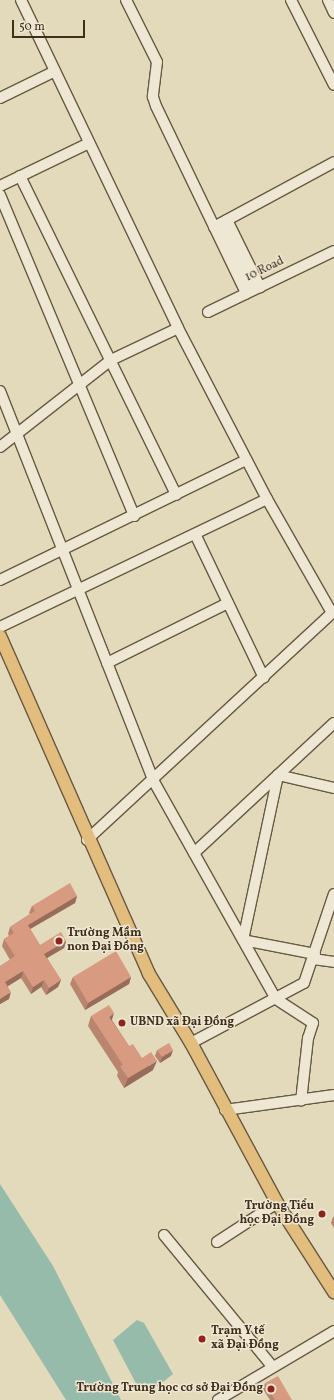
<!DOCTYPE html>
<meta charset="utf-8">
<style>
body{margin:0}
#map{position:relative;width:334px;height:1400px;overflow:hidden;background:#e3dabc;font-family:Vollkorn,serif}
div>[style]{position:absolute}
.water>*{inset:0;background:#96bbab}
.roads{filter:drop-shadow(1px 0 #695842) drop-shadow(-1px 0 #695842) drop-shadow(0 1px #695842) drop-shadow(0 -1px #695842)}
.minor>*{height:10px;margin:-5px;padding:0 5px;transform-origin:5px;border-radius:5px;background:#ede7d3}
.major>*{height:12px;margin:-6px;padding:0 6px;transform-origin:6px;border-radius:6px;background:#e2bd7e}
.wall>*{inset:0;background:#ba856f}
.shaded-wall>*{inset:0;background:#976c5a}
.building>*{inset:0;background:#d89b81}
.dots>*{width:11px;height:11px;translate:-50% -50%;box-sizing:border-box;border:2px solid #ede7d3;border-radius:50%}
span{translate:-50% -50%;white-space:nowrap;text-align:center;line-height:1.15;-webkit-text-stroke:3px #ede7d3;paint-order:stroke}
.street-label{font-size:12px;color:#402d1a}
.poi-label{font-size:12px;color:#402d1a;font-weight:700}
.left{translate:0 -50%;text-align:left}
.right{translate:-100% -50%;text-align:right}
.scale{position:absolute;left:12px;top:20px;width:73px;height:18px;box-sizing:border-box;border:2px solid #402d1a;border-top:0;padding-left:5px;font-size:12px;line-height:14px;white-space:nowrap;color:#402d1a;-webkit-text-stroke:3px #ede7d3;paint-order:stroke}
</style>
<div id="map">
<div class="water">
<div style="clip-path:polygon(0 1184px,53px 1266px,121px 1400px,66px 1400px,0 1295px)"></div>
<div style="clip-path:polygon(137px 1320px,144px 1323px,173px 1374px,149px 1393px,139px 1389px,113px 1340px)"></div>
</div>
<div class="roads">
<div class="minor">
<div style="left:21px;top:0;width:364px;rotate:64.4deg"></div>
<div style="left:178px;top:328px;width:193px;rotate:62.5deg"></div>
<div style="left:267px;top:499px;width:131px;rotate:60.3deg"></div>
<div style="left:332px;top:613px;width:334px;rotate:137.2deg"></div>
<div style="left:126px;top:0;width:69px;rotate:63.4deg"></div>
<div style="left:157px;top:62px;width:35px;rotate:97deg"></div>
<div style="left:153px;top:97px;width:9px;rotate:72deg"></div>
<div style="left:156px;top:106px;width:208px;rotate:64.3deg"></div>
<div style="left:291px;top:0;width:95px;rotate:63.2deg"></div>
<div style="left:328px;top:0;width:14px;rotate:65deg"></div>
<div style="left:0;top:98px;width:61px;rotate:-26.1deg"></div>
<div style="left:20px;top:176px;width:355px;rotate:63.9deg"></div>
<div style="left:0;top:186px;width:99px;rotate:-25.8deg"></div>
<div style="left:0;top:195px;width:348px;rotate:67.3deg"></div>
<div style="left:227px;top:220px;width:75px;rotate:63.8deg"></div>
<div style="left:221px;top:224px;width:73px;rotate:64.1deg"></div>
<div style="left:214px;top:227px;width:136px;rotate:-28.4deg"></div>
<div style="left:208px;top:312px;width:140px;rotate:-25.8deg"></div>
<div style="left:0;top:391px;width:418px;rotate:68.5deg"></div>
<div style="left:153px;top:780px;width:251px;rotate:60.7deg"></div>
<div style="left:276px;top:999px;width:44px;rotate:33deg"></div>
<div style="left:313px;top:1023px;width:16px;rotate:108deg"></div>
<div style="left:308px;top:1038px;width:63px;rotate:96.3deg"></div>
<div style="left:0;top:447px;width:141px;rotate:-38.1deg"></div>
<div style="left:111px;top:360px;width:74px;rotate:-25.5deg"></div>
<div style="left:196px;top:536px;width:157px;rotate:64.4deg"></div>
<div style="left:0;top:580px;width:274px;rotate:-26deg"></div>
<div style="left:0;top:627px;width:296px;rotate:-25.6deg"></div>
<div style="left:107px;top:663px;width:135px;rotate:-26.4deg"></div>
<div style="left:194px;top:853px;width:191px;rotate:-42.9deg"></div>
<div style="left:315px;top:954px;width:73px;rotate:-169deg"></div>
<div style="left:243px;top:940px;width:169px;rotate:-78deg"></div>
<div style="left:278px;top:775px;width:57px;rotate:13.1deg"></div>
<div style="left:313px;top:959px;width:21px;rotate:8deg"></div>
<div style="left:191px;top:1043px;width:128px;rotate:-28deg"></div>
<div style="left:304px;top:983px;width:94px;rotate:-71.4deg"></div>
<div style="left:225px;top:1110px;width:110px;rotate:-7.8deg"></div>
<div style="left:164px;top:1235px;width:171px;rotate:50.5deg"></div>
<div style="left:217px;top:1242px;width:72px;rotate:-33deg"></div>
<div style="left:218px;top:1400px;width:135px;rotate:-30.7deg"></div>
</div>
<div class="major">
<div style="left:0;top:636px;width:369px;rotate:66.2deg"></div>
<div style="left:149px;top:974px;width:81px;rotate:58.7deg"></div>
<div style="left:191px;top:1043px;width:182px;rotate:61.7deg"></div>
<div style="left:277px;top:1203px;width:106px;rotate:57.4deg"></div>
</div>
</div>
<div class="wall">
<div style="clip-path:polygon(77px 896px,75px 903px,30px 929px,40px 945px,66px 941px,64px 948px,47px 958px,61px 980px,58px 987px,46px 995px,41px 987px,31px 994px,21px 978px,8px 986px,9px 999px,0 1004px,0 966px,10px 960px,2px 946px,4px 939px,9px 936px,8px 934px,10px 927px,30px 914px,29px 913px,32px 906px)"></div>
<div style="clip-path:polygon(73px 977px,131px 977px,129px 984px,85px 1010px,70px 984px)"></div>
<div style="clip-path:polygon(91px 1016px,112px 1020px,129px 1046px,142px 1058px,153px 1070px,124px 1088px,117px 1076px,118px 1072px,88px 1026px)"></div>
<div style="clip-path:polygon(157px 1050px,171px 1056px,160px 1063px,155px 1056px)"></div>
<div style="clip-path:polygon(333px 1217px,334px 1217px,334px 1228px,331px 1223px)"></div>
<div style="clip-path:polygon(265px 1383px,292px 1400px,270px 1400px,263px 1389px)"></div>
</div>
<div class="shaded-wall">
<div style="clip-path:polygon(77px 896px,75px 903px,25px 932px,28px 925px)"></div>
<div style="clip-path:polygon(66px 941px,64px 948px,42px 961px,44px 954px)"></div>
<div style="clip-path:polygon(23px 971px,21px 978px,3px 989px,5px 982px)"></div>
<div style="clip-path:polygon(131px 977px,129px 984px,85px 1010px,88px 1003px)"></div>
<div style="clip-path:polygon(44px 980px,41px 987px,31px 994px,33px 987px)"></div>
<div style="clip-path:polygon(61px 980px,58px 987px,46px 995px,49px 988px)"></div>
<div style="clip-path:polygon(11px 992px,9px 999px,0 1004px,0 999px)"></div>
<div style="clip-path:polygon(114px 1013px,111px 1023px,109px 1017px)"></div>
<div style="clip-path:polygon(173px 1050px,171px 1056px,160px 1063px,162px 1057px)"></div>
<div style="clip-path:polygon(157px 1061px,153px 1070px,124px 1088px,128px 1078px)"></div>
</div>
<div class="building">
<div style="clip-path:polygon(70px 883px,77px 896px,28px 925px,40px 945px,61px 932px,66px 941px,44px 954px,61px 980px,49px 988px,44px 980px,33px 987px,23px 971px,5px 982px,11px 992px,0 999px,0 966px,15px 956px,4px 939px,14px 933px,10px 927px,35px 911px,32px 906px)"></div>
<div style="clip-path:polygon(116px 951px,131px 977px,88px 1003px,73px 977px)"></div>
<div style="clip-path:polygon(109px 1005px,114px 1013px,109px 1017px,129px 1046px,133px 1044px,142px 1058px,151px 1052px,157px 1061px,128px 1078px,120px 1066px,123px 1065px,91px 1016px)"></div>
<div style="clip-path:polygon(169px 1043px,173px 1050px,162px 1057px,157px 1050px)"></div>
<div style="clip-path:polygon(278px 1376px,292px 1400px,275px 1400px,265px 1383px)"></div>
</div>
<div class="dots">
<div style="left:59px;top:941px;background:#8f2418"></div>
<div style="left:122px;top:1023px;background:#8f2418"></div>
<div style="left:322px;top:1214px;background:#8f2418"></div>
<div style="left:202px;top:1339px;background:#8f2418"></div>
<div style="left:271px;top:1389px;background:#8f2418"></div>
</div>
<div class="street-label">
<span style="left:265px;top:270px;rotate:-26deg">10 Road</span>
</div>
<div class="poi-label">
<span class="left" style="left:67px;top:941px">Trường Mầm<br>non Đại Đồng</span>
<span class="left" style="left:130px;top:1023px">UBND xã Đại Đồng</span>
<span class="right" style="left:314px;top:1214px">Trường Tiểu<br>học Đại Đồng</span>
<span class="left" style="left:211px;top:1339px">Trạm Y tế<br>xã Đại Đồng</span>
<span class="right" style="left:263px;top:1389px">Trường Trung học cơ sở Đại Đồng</span>
</div>
<div class="scale">50 m</div>
</div>
